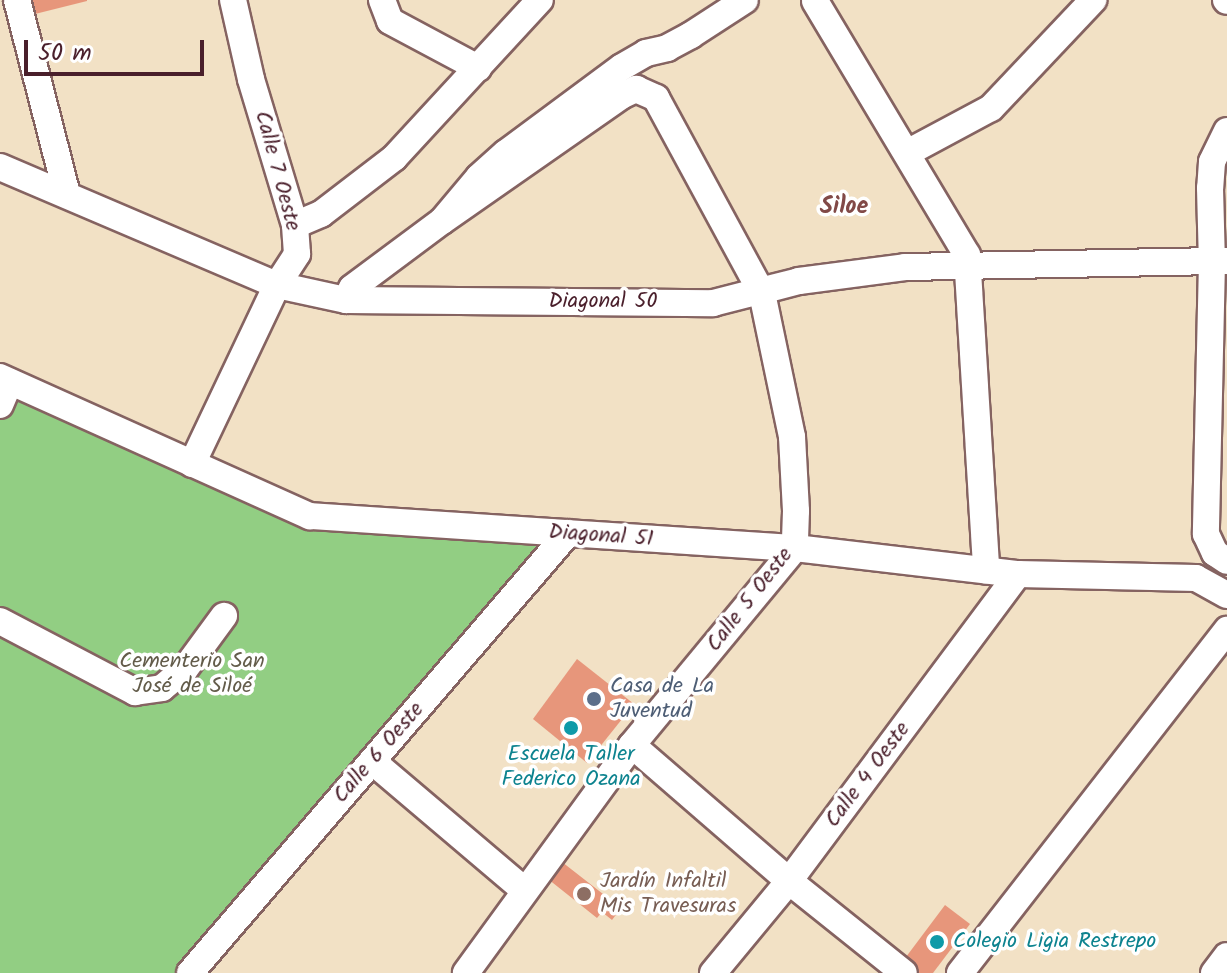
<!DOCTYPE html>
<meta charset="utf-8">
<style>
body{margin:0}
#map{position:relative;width:1227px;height:973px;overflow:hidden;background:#f2e1c5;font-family:Kalam,sans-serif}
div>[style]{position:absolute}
.green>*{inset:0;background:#92ce83}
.building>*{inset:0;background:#e7967b}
.roads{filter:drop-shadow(2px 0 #856361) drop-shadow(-2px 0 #856361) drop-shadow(0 2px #856361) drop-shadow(0 -2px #856361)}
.minor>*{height:26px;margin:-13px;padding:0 13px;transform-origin:13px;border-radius:13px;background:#fff}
.dots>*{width:22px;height:22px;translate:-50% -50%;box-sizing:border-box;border:4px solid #fff;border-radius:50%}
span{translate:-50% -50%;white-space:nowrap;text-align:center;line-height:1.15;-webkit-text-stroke:7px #fff;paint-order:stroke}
.street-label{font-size:22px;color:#4a1f2b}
.park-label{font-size:22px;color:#635c4a}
.service-label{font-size:22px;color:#4e5e75}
.left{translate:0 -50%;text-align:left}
.culture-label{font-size:22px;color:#0d838f}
.education-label{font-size:22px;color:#785e54}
.neighbourhood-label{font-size:24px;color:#814947;font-weight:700}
.scale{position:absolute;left:24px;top:40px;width:180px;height:36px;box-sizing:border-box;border:4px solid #4a1f2b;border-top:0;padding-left:10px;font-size:24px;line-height:28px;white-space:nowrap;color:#4a1f2b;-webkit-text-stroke:6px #fff;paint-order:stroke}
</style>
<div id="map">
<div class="green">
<div style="clip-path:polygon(0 377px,310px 516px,568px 533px,190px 973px,0 973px)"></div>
</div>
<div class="building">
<div style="clip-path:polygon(23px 0,87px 0,87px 1px,27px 16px)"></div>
<div style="clip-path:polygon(577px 659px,634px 704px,587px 763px,533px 719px)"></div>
<div style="clip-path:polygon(562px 862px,621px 908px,612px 920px,602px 912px,597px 918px,548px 879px)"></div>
<div style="clip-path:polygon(945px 905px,970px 924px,933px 973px,919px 973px,903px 961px)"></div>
</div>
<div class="roads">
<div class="minor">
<div style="left:17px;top:0;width:201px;rotate:75.6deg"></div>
<div style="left:382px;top:0;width:22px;rotate:69deg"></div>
<div style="left:390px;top:21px;width:100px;rotate:28.1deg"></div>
<div style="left:1226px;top:0;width:1px;rotate:45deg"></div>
<div style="left:815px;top:1px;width:296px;rotate:59.1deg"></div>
<div style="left:967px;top:255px;width:316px;rotate:86.5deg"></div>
<div style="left:1227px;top:131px;width:34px;rotate:116deg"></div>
<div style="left:1212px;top:162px;width:26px;rotate:94deg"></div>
<div style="left:1210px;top:188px;width:74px;rotate:88.5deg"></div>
<div style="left:1212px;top:262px;width:272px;rotate:91.3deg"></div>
<div style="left:1206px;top:534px;width:21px;rotate:65deg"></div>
<div style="left:1215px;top:553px;width:14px;rotate:34deg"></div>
<div style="left:907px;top:153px;width:95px;rotate:-28.2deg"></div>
<div style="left:991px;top:108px;width:149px;rotate:-46.6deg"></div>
<div style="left:0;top:167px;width:301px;rotate:23.1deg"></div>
<div style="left:277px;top:285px;width:71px;rotate:12.3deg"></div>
<div style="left:346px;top:300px;width:367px;rotate:0.5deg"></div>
<div style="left:713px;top:303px;width:89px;rotate:-14.3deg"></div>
<div style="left:799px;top:281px;width:107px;rotate:-7.5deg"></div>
<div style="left:905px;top:267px;width:322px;rotate:-1.1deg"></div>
<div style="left:442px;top:221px;width:218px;rotate:-34.9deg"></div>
<div style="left:621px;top:96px;width:17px;rotate:-25deg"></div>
<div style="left:636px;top:89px;width:22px;rotate:24deg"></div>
<div style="left:656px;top:98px;width:222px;rotate:61.5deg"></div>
<div style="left:762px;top:293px;width:147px;rotate:78.2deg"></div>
<div style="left:792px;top:437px;width:74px;rotate:86.9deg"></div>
<div style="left:796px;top:511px;width:37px;rotate:92deg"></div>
<div style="left:795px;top:548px;width:256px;rotate:129.6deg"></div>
<div style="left:632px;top:745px;width:282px;rotate:126.1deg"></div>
<div style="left:295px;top:225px;width:28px;rotate:-23deg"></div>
<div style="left:321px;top:214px;width:92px;rotate:-37.5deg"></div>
<div style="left:394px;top:158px;width:215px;rotate:-47.3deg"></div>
<div style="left:346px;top:300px;width:13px;rotate:-63deg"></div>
<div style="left:352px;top:288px;width:112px;rotate:-36.7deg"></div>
<div style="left:442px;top:221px;width:57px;rotate:-49.9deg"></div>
<div style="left:479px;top:177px;width:36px;rotate:-42deg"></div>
<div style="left:506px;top:153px;width:144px;rotate:-36.6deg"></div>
<div style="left:622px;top:67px;width:28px;rotate:-30deg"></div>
<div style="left:646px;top:53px;width:22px;rotate:-13deg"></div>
<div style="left:667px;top:48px;width:27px;rotate:-28deg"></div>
<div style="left:691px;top:35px;width:64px;rotate:-32.9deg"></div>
<div style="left:0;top:377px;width:340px;rotate:24.2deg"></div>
<div style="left:310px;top:516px;width:486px;rotate:3.8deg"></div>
<div style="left:795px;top:548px;width:225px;rotate:6.7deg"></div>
<div style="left:1018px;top:574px;width:178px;rotate:1.3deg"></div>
<div style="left:1196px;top:578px;width:35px;rotate:29deg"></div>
<div style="left:0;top:405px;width:25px;rotate:-67deg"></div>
<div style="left:192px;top:464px;width:198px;rotate:-64.6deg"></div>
<div style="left:277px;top:285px;width:37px;rotate:-57deg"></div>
<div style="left:297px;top:254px;width:29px;rotate:-94deg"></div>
<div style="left:295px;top:225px;width:152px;rotate:-106.8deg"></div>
<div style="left:251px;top:79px;width:81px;rotate:-102.8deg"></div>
<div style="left:0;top:621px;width:153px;rotate:27.7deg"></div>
<div style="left:135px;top:692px;width:27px;rotate:-8deg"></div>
<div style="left:162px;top:688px;width:30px;rotate:-40deg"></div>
<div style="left:185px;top:669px;width:66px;rotate:-53.7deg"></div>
<div style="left:632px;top:745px;width:208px;rotate:40.9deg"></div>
<div style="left:789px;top:881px;width:147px;rotate:38.7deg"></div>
<div style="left:372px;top:761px;width:199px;rotate:40.3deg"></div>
<div style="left:190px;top:973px;width:580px;rotate:-49.33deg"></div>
<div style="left:713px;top:973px;width:119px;rotate:-50.4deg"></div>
<div style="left:789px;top:881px;width:383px;rotate:-53.3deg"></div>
<div style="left:960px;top:973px;width:435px;rotate:-52.1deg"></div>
<div style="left:1214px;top:973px;width:21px;rotate:-53deg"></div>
</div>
</div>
<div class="dots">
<div style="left:594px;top:699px;background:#5c6f8a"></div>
<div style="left:571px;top:728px;background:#0f9aa8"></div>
<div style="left:584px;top:894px;background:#8d6e63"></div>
<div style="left:937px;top:942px;background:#0f9aa8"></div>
</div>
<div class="street-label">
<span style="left:277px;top:171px;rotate:75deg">Calle 7 Oeste</span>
<span style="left:603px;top:302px">Diagonal 50</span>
<span style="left:601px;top:536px;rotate:4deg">Diagonal 51</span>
<span style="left:750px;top:600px;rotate:-52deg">Calle 5 Oeste</span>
<span style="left:379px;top:753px;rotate:-49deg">Calle 6 Oeste</span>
<span style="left:868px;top:775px;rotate:-53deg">Calle 4 Oeste</span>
</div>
<div class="park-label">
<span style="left:192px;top:674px">Cementerio San<br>José de Siloé</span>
</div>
<div class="service-label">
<span class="left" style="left:610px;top:699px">Casa de La<br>Juventud</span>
</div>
<div class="culture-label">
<span style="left:571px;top:767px">Escuela Taller<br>Federico Ozana</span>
<span class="left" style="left:953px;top:942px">Colegio Ligia Restrepo</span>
</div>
<div class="education-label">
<span class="left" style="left:600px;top:894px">Jardín Infaltil<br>Mis Travesuras</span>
</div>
<div class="neighbourhood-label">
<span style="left:844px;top:207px">Siloe</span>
</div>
<div class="scale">50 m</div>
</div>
